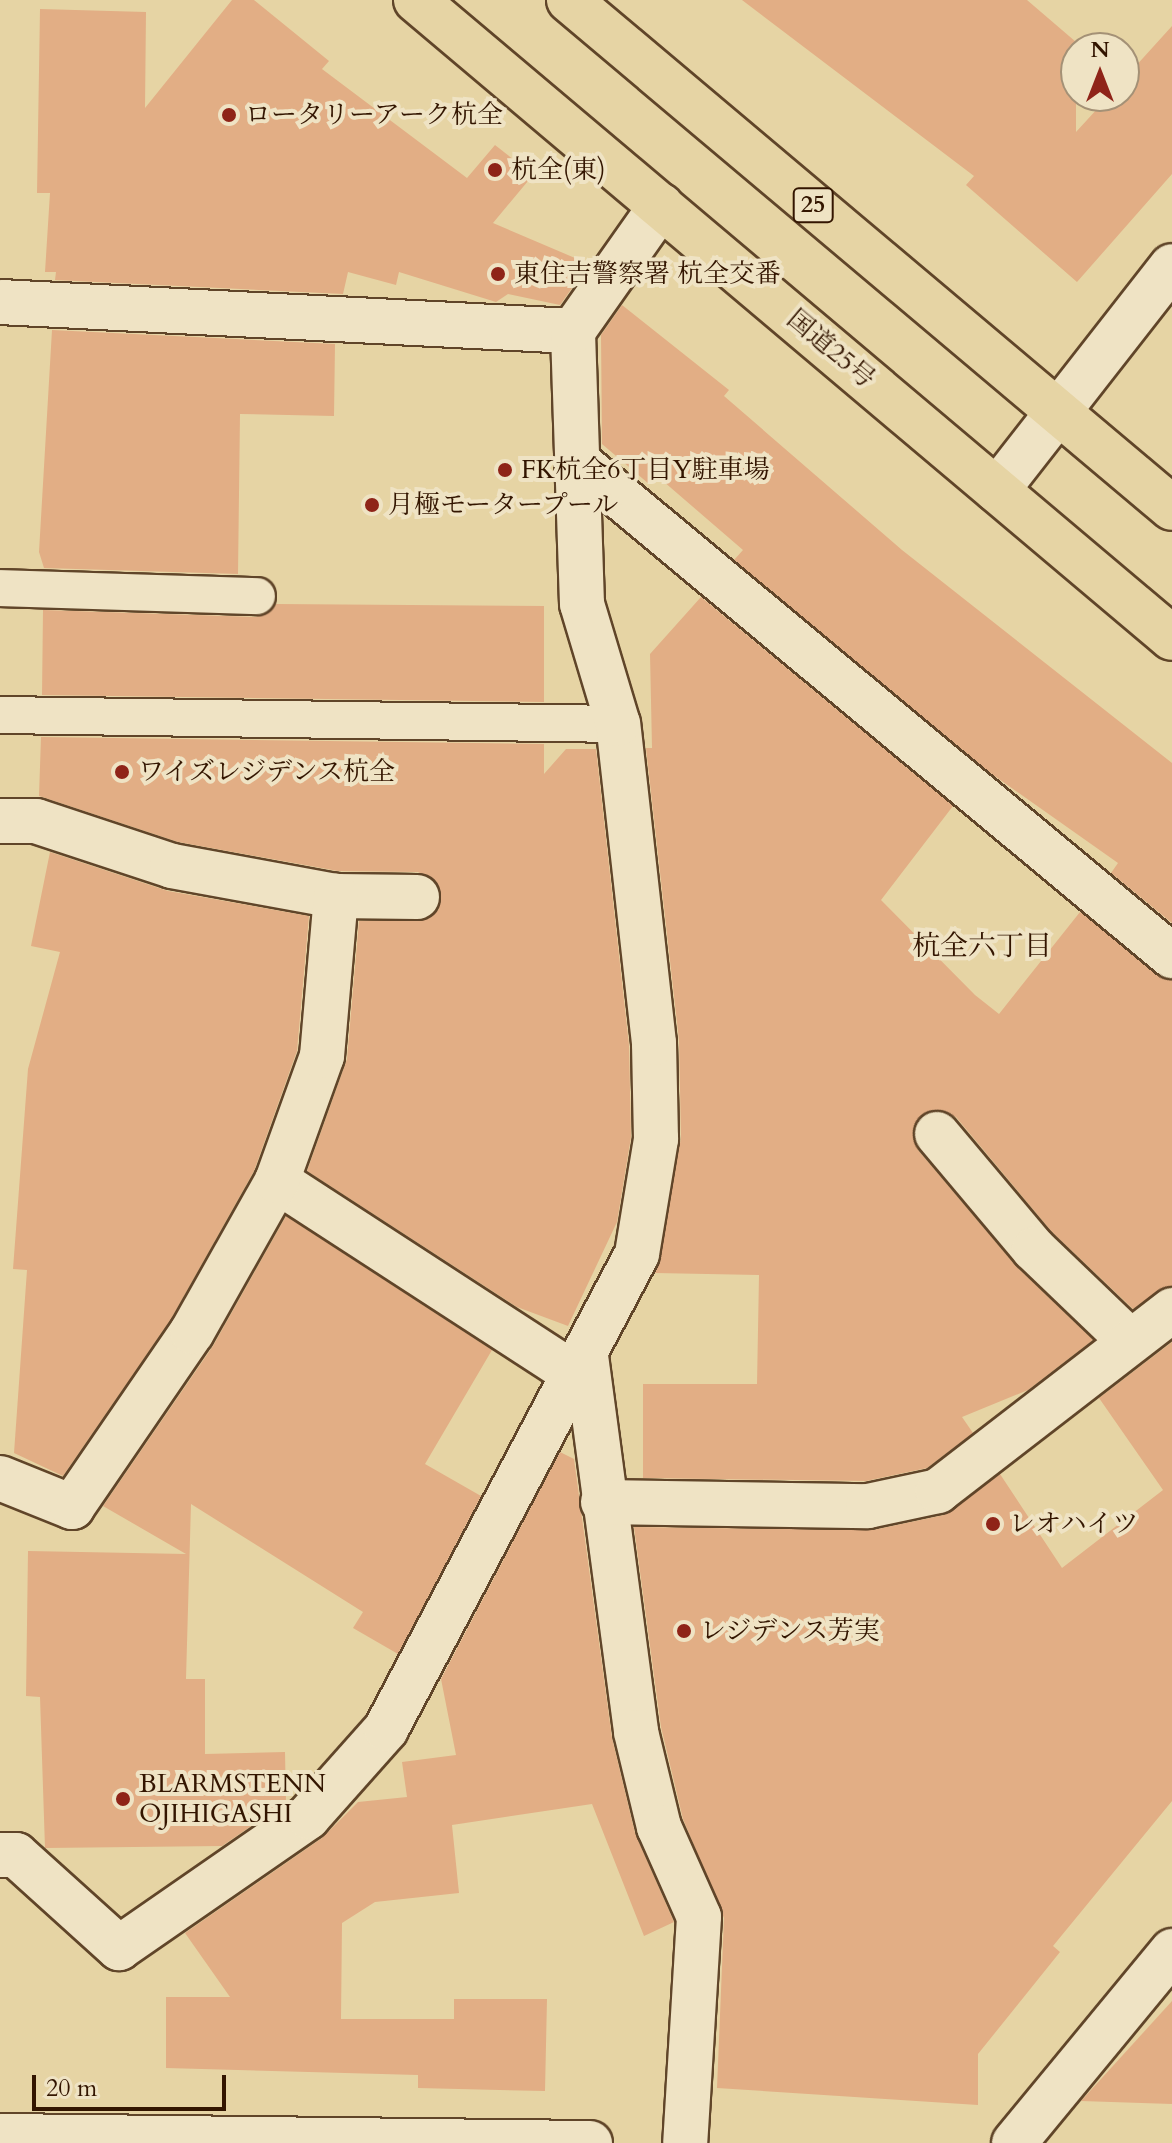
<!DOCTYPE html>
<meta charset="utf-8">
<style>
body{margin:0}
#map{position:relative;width:1172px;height:2143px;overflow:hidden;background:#e6d4a4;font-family:Cardo,"Noto Serif JP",serif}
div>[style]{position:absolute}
.building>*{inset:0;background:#e2ae85}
.roads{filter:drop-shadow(2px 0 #604529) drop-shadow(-2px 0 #604529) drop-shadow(0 2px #604529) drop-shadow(0 -2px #604529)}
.lane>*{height:36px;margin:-18px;padding:0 18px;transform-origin:18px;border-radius:18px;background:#efe3c4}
.street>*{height:44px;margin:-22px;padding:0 22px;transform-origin:22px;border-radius:22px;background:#efe3c4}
.highway>*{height:44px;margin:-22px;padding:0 22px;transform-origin:22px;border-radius:22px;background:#e6d4a4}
.dots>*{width:22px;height:22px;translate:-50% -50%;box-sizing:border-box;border:4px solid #efe3c4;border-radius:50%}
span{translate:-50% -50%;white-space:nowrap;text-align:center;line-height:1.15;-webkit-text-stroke:8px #efe3c4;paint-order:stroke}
.shield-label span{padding:2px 6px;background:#efe3c4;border:2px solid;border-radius:6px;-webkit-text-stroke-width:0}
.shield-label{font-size:24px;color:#331500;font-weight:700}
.poi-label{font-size:26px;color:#331500}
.left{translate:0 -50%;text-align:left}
.street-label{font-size:26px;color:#331500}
.neighbourhood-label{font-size:28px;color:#331500}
.north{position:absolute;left:1060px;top:32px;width:80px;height:80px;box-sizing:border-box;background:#efe3c4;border:2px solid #a49176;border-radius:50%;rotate:0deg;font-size:22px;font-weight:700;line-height:32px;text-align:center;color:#331500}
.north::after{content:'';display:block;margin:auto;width:28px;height:36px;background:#8f2418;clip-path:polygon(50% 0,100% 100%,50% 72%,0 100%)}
.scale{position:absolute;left:32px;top:2075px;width:194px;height:36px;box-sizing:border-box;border:4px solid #331500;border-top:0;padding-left:10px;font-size:24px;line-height:28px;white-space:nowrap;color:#331500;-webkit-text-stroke:6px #efe3c4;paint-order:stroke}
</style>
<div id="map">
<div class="building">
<div style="clip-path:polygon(232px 0,254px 0,329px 61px,322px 69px,467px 178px,495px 145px,533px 175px,493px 223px,589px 264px,560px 305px,508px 294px,496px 302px,399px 272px,396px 285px,348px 272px,343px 294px,55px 280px,56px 272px,45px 272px,50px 193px,37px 193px,40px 9px,146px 12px,145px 108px)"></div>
<div style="clip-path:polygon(742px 0,1027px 0,1076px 42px,1076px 132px,1109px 96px,1124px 96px,1124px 79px,1172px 26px,1172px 174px,1077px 282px,966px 185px,974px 176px)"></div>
<div style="clip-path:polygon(622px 305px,729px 390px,724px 396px,902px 550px,1172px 763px,1172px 923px,1111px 873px,1118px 863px,989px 772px,734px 560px,743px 550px,656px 475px,649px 484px,602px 444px,601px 335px)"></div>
<div style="clip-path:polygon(52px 330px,335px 344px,334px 416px,240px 414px,238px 574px,44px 568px,39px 552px)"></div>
<div style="clip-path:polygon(701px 597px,953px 806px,881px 900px,975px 995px,999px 1014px,1080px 912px,1172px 980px,1172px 1286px,1133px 1309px,1052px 1232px,956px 1117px,932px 1110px,914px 1125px,918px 1150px,1015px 1265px,1093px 1340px,1028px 1390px,962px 1417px,973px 1433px,927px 1468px,866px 1481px,643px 1478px,643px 1384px,757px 1384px,759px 1275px,655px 1273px,681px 1138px,679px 1040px,646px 748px,652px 748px,650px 654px)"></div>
<div style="clip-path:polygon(276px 604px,544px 606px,544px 702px,42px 695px,43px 610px,256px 617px)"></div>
<div style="clip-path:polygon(41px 737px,544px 744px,544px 774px,566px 749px,596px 749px,629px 1045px,631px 1137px,617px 1222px,568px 1326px,517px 1307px,307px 1171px,347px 1059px,359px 921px,428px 919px,439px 909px,438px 884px,418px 872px,338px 871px,178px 842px,39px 796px)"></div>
<div style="clip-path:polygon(50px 852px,168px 891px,309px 916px,297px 1051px,254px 1171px,171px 1319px,63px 1476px,14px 1453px,27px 1270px,13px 1269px,28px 1069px,60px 952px,31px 946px)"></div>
<div style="clip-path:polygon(286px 1216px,492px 1350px,425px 1464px,481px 1496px,398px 1654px,353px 1628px,363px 1612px,191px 1504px,186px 1679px,205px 1679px,205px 1754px,285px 1752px,286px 1802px,222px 1846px,45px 1848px,40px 1697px,26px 1696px,28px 1551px,186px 1554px,103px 1506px,213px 1346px)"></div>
<div style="clip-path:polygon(1172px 1342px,1172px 1801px,1053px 1946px,1060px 1952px,978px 2054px,978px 2105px,717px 2088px,724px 1918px,683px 1819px,661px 1727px,634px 1527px,873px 1530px,944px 1515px,1000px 1474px,1062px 1568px,1163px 1490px,1099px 1398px)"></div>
<div style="clip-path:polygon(560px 1452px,574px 1459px,612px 1738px,635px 1833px,674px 1922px,644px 1936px,592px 1804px,452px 1825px,459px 1893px,375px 1902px,342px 1923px,341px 2019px,454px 2019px,454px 1999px,547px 1999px,545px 2091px,418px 2088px,418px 2075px,166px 2068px,166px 1997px,230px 1997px,185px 1933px,322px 1838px,358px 1802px,407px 1797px,402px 1762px,456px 1755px,441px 1679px)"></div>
<div style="clip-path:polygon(1172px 2001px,1172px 2104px,1081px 2101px)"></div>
</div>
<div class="roads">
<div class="lane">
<div style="left:0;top:588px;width:257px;rotate:1.8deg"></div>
<div style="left:0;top:715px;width:618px;rotate:0.83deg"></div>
</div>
<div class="street">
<div style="left:0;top:302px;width:574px;rotate:2.9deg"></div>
<div style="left:578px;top:462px;width:773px;rotate:39.75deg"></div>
<div style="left:997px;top:490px;width:284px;rotate:-52deg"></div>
<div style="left:0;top:821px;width:36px"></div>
<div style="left:36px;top:821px;width:143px;rotate:18.3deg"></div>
<div style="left:172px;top:866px;width:167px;rotate:10.4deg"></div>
<div style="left:336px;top:896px;width:81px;rotate:0.7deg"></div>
<div style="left:937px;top:1134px;width:150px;rotate:49.9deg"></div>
<div style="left:1034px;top:1249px;width:132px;rotate:43.8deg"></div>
<div style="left:277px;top:1181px;width:356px;rotate:33deg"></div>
<div style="left:586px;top:1356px;width:379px;rotate:82.4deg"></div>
<div style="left:636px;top:1732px;width:98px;rotate:76.4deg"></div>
<div style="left:659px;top:1827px;width:98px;rotate:66deg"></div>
<div style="left:699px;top:1917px;width:226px;rotate:93.5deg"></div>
<div style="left:0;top:1478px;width:78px;rotate:21.9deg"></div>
<div style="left:72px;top:1507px;width:212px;rotate:-55.6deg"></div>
<div style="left:192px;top:1332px;width:173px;rotate:-60.6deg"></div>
<div style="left:277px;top:1181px;width:133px;rotate:-70.2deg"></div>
<div style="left:322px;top:1056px;width:161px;rotate:-85deg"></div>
<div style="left:603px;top:1502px;width:265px;rotate:0.9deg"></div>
<div style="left:868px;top:1506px;width:72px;rotate:-12.1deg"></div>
<div style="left:938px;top:1491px;width:296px;rotate:-37.7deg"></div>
<div style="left:0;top:1855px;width:16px"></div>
<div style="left:16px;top:1855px;width:139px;rotate:42.1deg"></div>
<div style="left:119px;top:1948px;width:230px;rotate:-34.7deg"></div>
<div style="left:308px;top:1817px;width:118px;rotate:-48.4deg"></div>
<div style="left:386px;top:1729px;width:537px;rotate:-62.15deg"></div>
<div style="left:637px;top:1254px;width:117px;rotate:-80.6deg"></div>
<div style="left:656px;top:1139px;width:96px;rotate:-91.2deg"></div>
<div style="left:654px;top:1043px;width:321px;rotate:-96.4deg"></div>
<div style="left:618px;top:724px;width:125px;rotate:-106.7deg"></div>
<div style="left:582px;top:604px;width:273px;rotate:-91.9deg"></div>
<div style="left:573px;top:331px;width:153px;rotate:-54.9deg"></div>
<div style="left:0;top:2136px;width:590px;rotate:0.68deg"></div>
<div style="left:1014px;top:2143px;width:249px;rotate:-50.5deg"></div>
</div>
<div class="highway">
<div style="left:416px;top:0;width:989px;rotate:40.16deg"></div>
<div style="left:569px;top:0;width:788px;rotate:40.11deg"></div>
</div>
</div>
<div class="dots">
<div style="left:229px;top:115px;background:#8f2418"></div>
<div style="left:495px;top:170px;background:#8f2418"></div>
<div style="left:498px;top:274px;background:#8f2418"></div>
<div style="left:505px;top:470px;background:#8f2418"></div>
<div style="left:372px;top:505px;background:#8f2418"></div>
<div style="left:122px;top:772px;background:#8f2418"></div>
<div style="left:993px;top:1524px;background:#8f2418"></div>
<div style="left:684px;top:1631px;background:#8f2418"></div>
<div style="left:123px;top:1799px;background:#8f2418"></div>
</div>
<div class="shield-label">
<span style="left:813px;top:205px">25</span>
</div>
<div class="poi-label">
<span class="left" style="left:245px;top:115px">ロータリーアーク杭全</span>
<span class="left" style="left:511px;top:170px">杭全(東)</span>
<span class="left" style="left:514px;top:274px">東住吉警察署 杭全交番</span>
<span class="left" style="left:521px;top:470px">FK杭全6丁目Y駐車場</span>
<span class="left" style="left:388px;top:505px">月極モータープール</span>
<span class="left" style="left:138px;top:772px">ワイズレジデンス杭全</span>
<span class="left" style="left:1009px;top:1524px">レオハイツ</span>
<span class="left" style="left:700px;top:1631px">レジデンス芳実</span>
<span class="left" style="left:139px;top:1799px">BLARMSTENN<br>OJIHIGASHI</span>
</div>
<div class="street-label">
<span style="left:831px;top:349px;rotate:40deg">国道25号</span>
</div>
<div class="neighbourhood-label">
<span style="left:982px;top:946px">杭全六丁目</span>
</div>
<div class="north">N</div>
<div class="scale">20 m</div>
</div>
